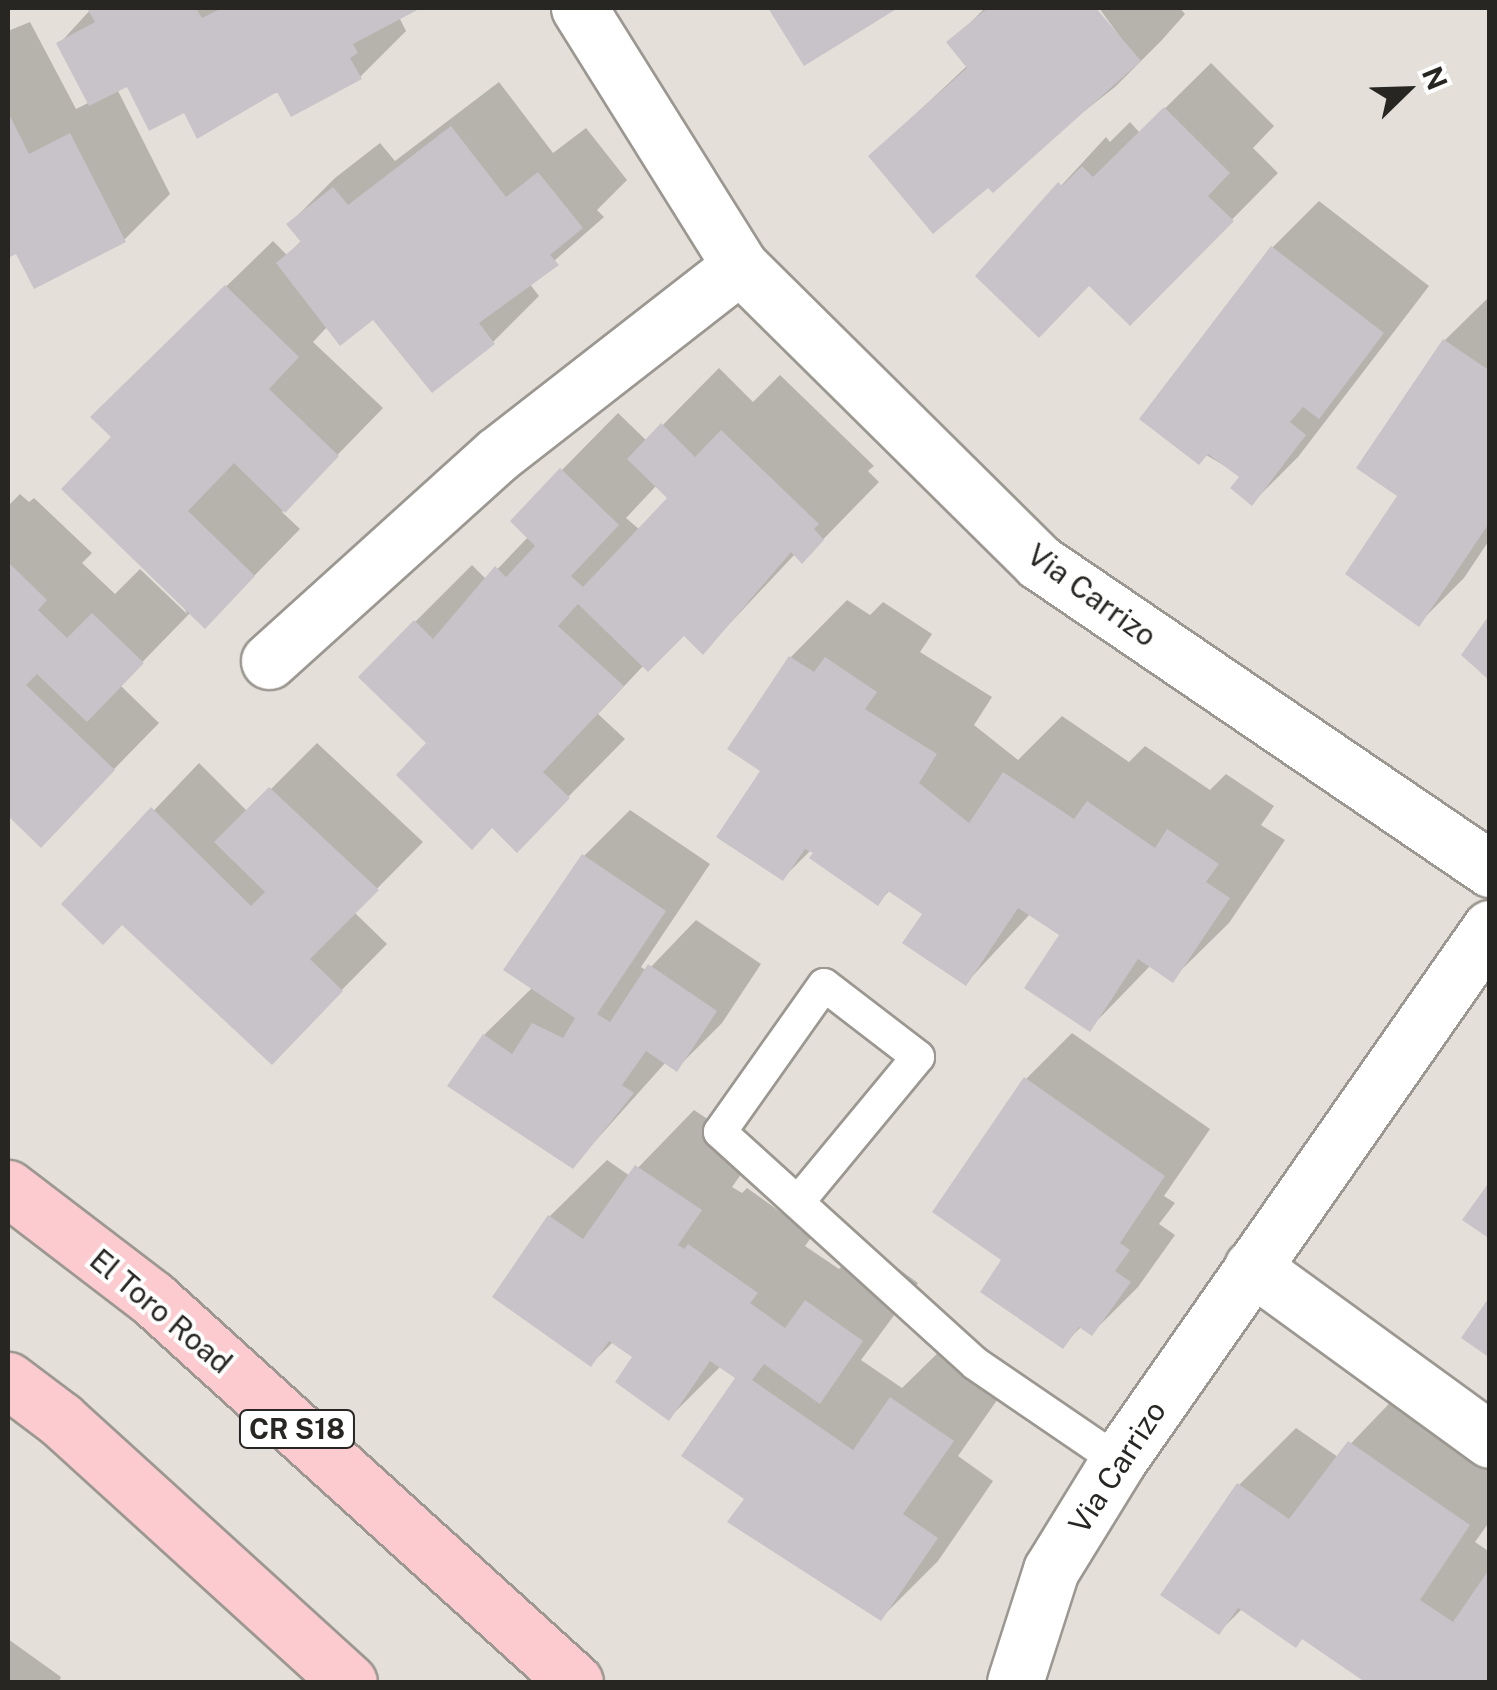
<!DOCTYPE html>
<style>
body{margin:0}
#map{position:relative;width:1497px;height:1690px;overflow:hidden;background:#e4e0d9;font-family:"Public Sans",sans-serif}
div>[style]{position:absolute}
.shadow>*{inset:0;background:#0003}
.building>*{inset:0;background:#c7c3c9}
.roads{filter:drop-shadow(2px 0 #9c9891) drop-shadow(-2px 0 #9c9891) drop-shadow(0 2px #9c9891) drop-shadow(0 -2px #9c9891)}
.service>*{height:32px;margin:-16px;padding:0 16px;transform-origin:16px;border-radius:16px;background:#fff}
.minor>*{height:55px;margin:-27.5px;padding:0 27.5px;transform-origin:27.5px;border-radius:27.5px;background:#fff}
.tertiary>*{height:55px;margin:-27.5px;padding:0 27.5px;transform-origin:27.5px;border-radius:27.5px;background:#fff}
.primary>*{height:55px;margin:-27.5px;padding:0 27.5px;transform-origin:27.5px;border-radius:27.5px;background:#fbcbcf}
span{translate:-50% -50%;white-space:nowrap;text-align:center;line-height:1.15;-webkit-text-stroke:8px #fff;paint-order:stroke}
.shield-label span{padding:2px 8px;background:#fff;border:2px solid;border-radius:8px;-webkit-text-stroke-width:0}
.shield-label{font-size:28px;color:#272623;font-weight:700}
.street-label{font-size:30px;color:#272623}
.frame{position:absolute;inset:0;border:10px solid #272623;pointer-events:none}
.north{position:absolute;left:1357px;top:40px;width:100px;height:100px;-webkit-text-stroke:8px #fff;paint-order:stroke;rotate:67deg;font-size:28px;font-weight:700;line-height:40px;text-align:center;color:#272623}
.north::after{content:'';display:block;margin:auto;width:35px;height:45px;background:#272623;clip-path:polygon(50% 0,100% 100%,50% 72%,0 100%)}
</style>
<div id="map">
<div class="shadow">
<div style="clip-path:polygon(92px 8px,416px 8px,399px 17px,406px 31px,360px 77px,185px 110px,128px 83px,117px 89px,170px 194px,124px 240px,8px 255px,8px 31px,30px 22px,76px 109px,90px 102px,59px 44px)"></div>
<div style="clip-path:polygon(771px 8px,893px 8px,805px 62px)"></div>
<div style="clip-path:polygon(985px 8px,1093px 8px,1139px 63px,1099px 8px,1180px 8px,1185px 14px,1161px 41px,1115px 87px,933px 230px,871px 156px,968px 65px,950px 43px)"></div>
<div style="clip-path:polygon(1211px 63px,1274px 126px,1253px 148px,1278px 173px,1130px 323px,1090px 284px,978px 276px,1106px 137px,1110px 142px,1130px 122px,1140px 133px)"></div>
<div style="clip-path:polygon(499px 82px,553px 153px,586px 128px,627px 180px,597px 210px,604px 217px,529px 283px,539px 296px,493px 342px,373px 316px,328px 326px,313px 342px,383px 408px,282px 512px,300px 529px,251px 579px,191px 612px,120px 685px,159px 723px,41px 844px,8px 812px,8px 506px,20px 494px,29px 502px,34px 498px,92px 553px,82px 563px,115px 594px,140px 569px,187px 614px,114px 437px,139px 371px,273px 241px,287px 255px,302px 240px,289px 224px,335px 178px,380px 143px,395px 161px)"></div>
<div style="clip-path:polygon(1319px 201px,1429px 286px,1298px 457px,1252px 503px,1242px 476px,1143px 418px,1273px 247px)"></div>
<div style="clip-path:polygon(1490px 296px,1490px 539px,1464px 578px,1418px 624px,1401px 495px,1360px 467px,1445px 340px)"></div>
<div style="clip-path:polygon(evenodd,719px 368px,753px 402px,780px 375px,874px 466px,868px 471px,879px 482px,803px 560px,796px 553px,703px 652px,684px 633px,644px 665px,598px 714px,625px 739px,517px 849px,430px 743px,415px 622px,472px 565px,487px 580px,529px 536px,562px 470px,618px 413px,647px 441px,719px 368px,657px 485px,670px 498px,640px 530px,626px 518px,657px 485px)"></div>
<div style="clip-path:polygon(847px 600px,870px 615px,883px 602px,932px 634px,920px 652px,992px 697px,974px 725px,1018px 760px,1062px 716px,1129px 762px,1145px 746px,1210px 790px,1226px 774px,1274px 806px,1261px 825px,1285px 840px,1229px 923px,1172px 979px,1151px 965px,1089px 1029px,1063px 935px,1031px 913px,966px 983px,925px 913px,890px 890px,878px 903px,811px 850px,783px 878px,763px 771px,791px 657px)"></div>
<div style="clip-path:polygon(317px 743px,423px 842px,354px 912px,387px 944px,272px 1061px,122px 922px,65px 904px,199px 763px,248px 812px)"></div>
<div style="clip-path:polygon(630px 810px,710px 864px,641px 967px,647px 971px,696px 920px,761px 964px,722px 1023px,676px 1069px,666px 1062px,573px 1166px,484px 1035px,533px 987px,584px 856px)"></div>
<div style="clip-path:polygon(1072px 1033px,1210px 1129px,1164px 1196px,1175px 1203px,1159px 1224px,1175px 1235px,1138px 1287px,1092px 1333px,1082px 1326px,1063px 1345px,1026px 1079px)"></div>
<div style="clip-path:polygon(694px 1110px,757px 1152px,732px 1187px,742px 1193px,747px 1188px,813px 1235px,805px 1246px,839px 1269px,864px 1244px,918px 1283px,861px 1360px,902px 1388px,949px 1342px,1009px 1383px,958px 1456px,993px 1481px,938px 1561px,881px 1618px,747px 1498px,739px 1378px,721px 1366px,669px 1418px,635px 1356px,614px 1341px,591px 1364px,495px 1297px,550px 1216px,607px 1160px,630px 1176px)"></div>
<div style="clip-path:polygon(1406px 1386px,1490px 1443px,1490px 1521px,1475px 1542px,1490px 1552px,1490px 1682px,1369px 1682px,1303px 1637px,1243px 1608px,1219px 1632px,1239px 1485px,1296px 1428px,1338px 1457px)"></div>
<div style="clip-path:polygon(8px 1639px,61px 1677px,59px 1682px,8px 1682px)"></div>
</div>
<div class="building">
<div style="clip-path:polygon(87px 8px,196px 8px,202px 18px,222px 8px,421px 8px,353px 44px,358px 53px,350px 58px,362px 79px,291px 117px,277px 92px,197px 139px,184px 113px,149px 131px,127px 87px,89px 106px,56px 43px,95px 22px)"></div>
<div style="clip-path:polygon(768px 8px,898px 8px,804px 66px)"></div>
<div style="clip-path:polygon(988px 8px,1096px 8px,1141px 61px,993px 193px,988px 188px,933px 234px,868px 156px,967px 68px,946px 42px)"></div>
<div style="clip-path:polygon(1164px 107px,1230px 173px,1208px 196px,1234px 221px,1130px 326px,1089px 286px,1039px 338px,975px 276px,1058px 182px,1062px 186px,1082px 166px,1093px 177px)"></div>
<div style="clip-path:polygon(8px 112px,29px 154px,70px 133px,126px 242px,34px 289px,16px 254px,8px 258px)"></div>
<div style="clip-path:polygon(451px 126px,506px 197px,538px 172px,583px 228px,550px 255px,559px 265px,479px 323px,495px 344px,432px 393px,373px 320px,340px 346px,276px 263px,301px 242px,286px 224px,333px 187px,348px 205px)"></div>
<div style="clip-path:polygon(1271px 246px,1384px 333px,1319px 419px,1303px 407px,1290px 422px,1306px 435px,1252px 506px,1230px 488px,1239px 477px,1208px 454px,1199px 465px,1139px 419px)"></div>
<div style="clip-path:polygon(225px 285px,299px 357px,269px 389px,339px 456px,285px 513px,234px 463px,188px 511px,255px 576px,205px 629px,61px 489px,111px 437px,90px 417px)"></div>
<div style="clip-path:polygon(1443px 339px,1490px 371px,1490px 522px,1419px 627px,1345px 574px,1397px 496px,1356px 468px)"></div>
<div style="clip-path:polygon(661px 423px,695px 457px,721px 430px,819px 524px,814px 529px,824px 540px,802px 564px,791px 552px,703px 655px,684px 636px,648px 672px,578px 604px,558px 626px,624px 686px,543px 772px,570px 798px,517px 853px,492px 828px,472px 850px,396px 775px,426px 743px,358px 677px,414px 620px,433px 639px,495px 566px,506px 577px,535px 546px,510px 521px,560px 468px,619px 525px,571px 576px,583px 587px,667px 498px,627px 459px)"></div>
<div style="clip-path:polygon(8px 562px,47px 600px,38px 610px,67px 638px,92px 613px,144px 663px,87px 722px,37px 674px,26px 685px,115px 770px,41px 848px,8px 816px)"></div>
<div style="clip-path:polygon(1490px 614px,1490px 681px,1461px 655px)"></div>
<div style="clip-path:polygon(789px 656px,814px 672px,825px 657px,877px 692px,865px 709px,937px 754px,919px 783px,969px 823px,1003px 772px,1074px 819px,1087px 801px,1155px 848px,1167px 829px,1219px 864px,1206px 882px,1230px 898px,1173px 983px,1138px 959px,1090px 1032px,1024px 988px,1059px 935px,1018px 908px,966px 986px,902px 943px,922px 914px,888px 891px,878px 906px,809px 858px,813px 853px,805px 849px,783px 881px,716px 837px,760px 771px,727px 749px)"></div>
<div style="clip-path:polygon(269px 787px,379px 890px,310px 959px,343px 991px,272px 1065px,122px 925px,103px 945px,61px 904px,151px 807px,251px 906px,265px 892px,214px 842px)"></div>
<div style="clip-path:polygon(582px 854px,666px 911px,597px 1014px,610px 1022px,648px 964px,717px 1011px,677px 1072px,646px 1051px,622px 1085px,634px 1093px,573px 1169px,447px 1086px,483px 1034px,512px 1054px,532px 1023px,563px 1038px,575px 1018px,503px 970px)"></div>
<div style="clip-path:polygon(1024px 1077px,1165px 1176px,1120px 1243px,1130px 1250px,1115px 1271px,1131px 1282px,1092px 1336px,1079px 1327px,1063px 1349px,980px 1292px,1001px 1260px,932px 1212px)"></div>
<div style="clip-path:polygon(635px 1165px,702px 1210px,678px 1245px,684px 1249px,688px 1244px,758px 1293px,750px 1303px,785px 1328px,805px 1300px,863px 1341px,820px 1404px,764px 1364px,752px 1380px,853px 1450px,890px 1397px,954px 1441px,903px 1514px,938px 1538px,881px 1621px,727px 1522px,744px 1499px,681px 1456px,735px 1378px,710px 1361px,669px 1421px,615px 1382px,632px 1357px,609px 1341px,591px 1367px,492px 1297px,548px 1215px,583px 1239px)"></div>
<div style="clip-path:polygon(1490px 1181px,1490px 1239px,1462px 1220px)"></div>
<div style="clip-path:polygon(1490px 1296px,1490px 1358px,1461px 1338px)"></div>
<div style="clip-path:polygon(1348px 1441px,1470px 1525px,1420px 1600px,1453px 1622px,1490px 1568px,1490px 1682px,1365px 1682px,1302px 1639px,1296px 1648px,1238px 1608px,1219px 1635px,1160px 1595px,1237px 1483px,1289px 1519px)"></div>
</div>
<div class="roads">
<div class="service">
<div style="left:798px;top:1202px;width:188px;rotate:-50.4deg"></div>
<div style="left:918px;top:1057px;width:118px;rotate:-142.5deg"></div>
<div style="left:824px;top:985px;width:180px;rotate:125.3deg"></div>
<div style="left:720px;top:1132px;width:345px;rotate:42.2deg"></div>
<div style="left:976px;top:1364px;width:172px;rotate:34.3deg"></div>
</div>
<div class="minor">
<div style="left:269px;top:661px;width:307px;rotate:-42.1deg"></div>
<div style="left:497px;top:455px;width:308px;rotate:-37.9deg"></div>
<div style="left:1252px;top:1267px;width:294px;rotate:36deg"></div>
<div style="left:1015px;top:1682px;width:118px;rotate:-72.2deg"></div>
<div style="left:1051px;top:1570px;width:128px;rotate:-58.4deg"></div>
<div style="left:1118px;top:1461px;width:650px;rotate:-55.09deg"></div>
</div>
<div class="tertiary">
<div style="left:579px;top:8px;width:304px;rotate:58deg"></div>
<div style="left:740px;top:266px;width:421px;rotate:44.7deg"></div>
<div style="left:1039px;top:562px;width:546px;rotate:34.24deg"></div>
</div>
<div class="primary">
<div style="left:8px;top:1188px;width:181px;rotate:37.4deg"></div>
<div style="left:152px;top:1298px;width:571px;rotate:42.23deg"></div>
<div style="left:8px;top:1380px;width:66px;rotate:37deg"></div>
<div style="left:61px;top:1420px;width:389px;rotate:42.3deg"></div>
</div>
</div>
<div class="shield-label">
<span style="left:297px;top:1429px">CR S18</span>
</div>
<div class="street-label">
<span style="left:1092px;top:595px;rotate:36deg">Via Carrizo</span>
<span style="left:161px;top:1311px;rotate:40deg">El Toro Road</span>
<span style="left:1117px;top:1467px;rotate:-57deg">Via Carrizo</span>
</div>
<div class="frame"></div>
<div class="north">N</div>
</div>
